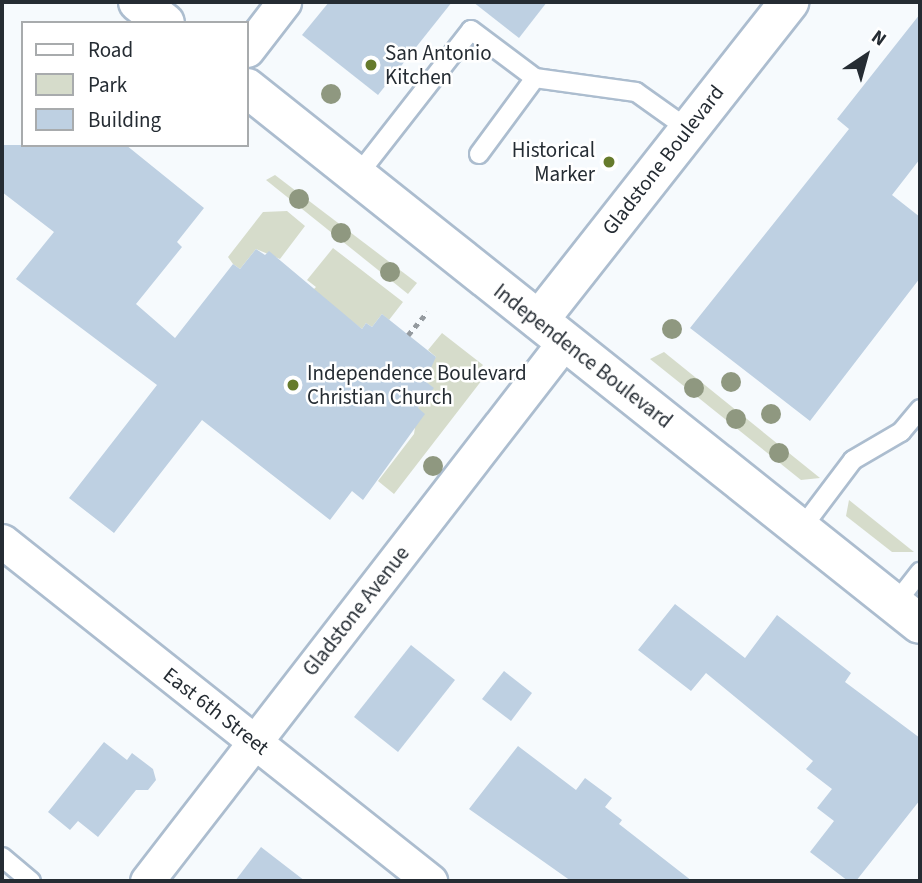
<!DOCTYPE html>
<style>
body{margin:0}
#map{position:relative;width:922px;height:883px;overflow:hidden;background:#f6fafd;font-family:"Source Sans 3",sans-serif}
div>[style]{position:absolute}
.green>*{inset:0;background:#d6dccb}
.building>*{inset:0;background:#bed0e2}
.path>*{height:4.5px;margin-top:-2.25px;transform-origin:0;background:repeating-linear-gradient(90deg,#949a9f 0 5px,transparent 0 10px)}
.roads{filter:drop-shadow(2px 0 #acbdcf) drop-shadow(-2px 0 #acbdcf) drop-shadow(0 2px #acbdcf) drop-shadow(0 -2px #acbdcf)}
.service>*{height:18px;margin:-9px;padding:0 9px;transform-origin:9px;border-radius:9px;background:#fff}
.minor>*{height:33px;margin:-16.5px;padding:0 16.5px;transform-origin:16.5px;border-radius:16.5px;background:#fff}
.tertiary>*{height:38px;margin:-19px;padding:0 19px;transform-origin:19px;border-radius:19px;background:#fff}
.primary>*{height:38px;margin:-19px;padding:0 19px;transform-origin:19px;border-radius:19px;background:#fff}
.trees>*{width:20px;height:20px;margin:-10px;border-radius:50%;background:#8f9880}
.dots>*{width:19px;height:19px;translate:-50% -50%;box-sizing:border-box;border:4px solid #fff;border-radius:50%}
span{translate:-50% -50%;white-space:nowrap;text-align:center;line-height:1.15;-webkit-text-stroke:5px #fff;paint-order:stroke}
.poi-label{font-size:21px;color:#252c33}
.left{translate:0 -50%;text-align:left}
.right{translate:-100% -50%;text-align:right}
.street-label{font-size:21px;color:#252c33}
.frame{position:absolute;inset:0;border:4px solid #252c33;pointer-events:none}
.legend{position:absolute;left:21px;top:21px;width:228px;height:126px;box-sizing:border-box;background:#fff;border:2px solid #a8abad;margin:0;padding:9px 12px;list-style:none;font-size:21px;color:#252c33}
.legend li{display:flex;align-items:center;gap:14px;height:35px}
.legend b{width:35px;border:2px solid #a8abad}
.north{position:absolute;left:831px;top:21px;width:70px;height:70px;-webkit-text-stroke:5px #fff;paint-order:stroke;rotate:36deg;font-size:19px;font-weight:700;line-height:28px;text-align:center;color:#252c33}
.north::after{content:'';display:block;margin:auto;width:24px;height:32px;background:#252c33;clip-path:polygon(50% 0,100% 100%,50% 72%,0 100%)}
</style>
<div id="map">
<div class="green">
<div style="clip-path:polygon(275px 175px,417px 283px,408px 294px,266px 180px)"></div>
<div style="clip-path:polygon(287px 211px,305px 226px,280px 259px,256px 249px,240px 269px,233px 264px,228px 257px,263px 212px)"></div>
<div style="clip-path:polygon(333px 248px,403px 302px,389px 320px,382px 314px,372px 327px,366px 323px,362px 329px,312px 291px,316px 287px,307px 280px)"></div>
<div style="clip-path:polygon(442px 333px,483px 365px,476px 373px,482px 380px,394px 494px,378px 481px,414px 434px,418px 408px,433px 388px,425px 381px,431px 373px,426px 370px,436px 357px,428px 350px)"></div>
<div style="clip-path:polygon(664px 352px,820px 478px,801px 480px,650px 359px)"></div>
<div style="clip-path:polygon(849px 500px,914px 552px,892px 552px,846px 516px)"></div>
</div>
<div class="building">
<div style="clip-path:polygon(329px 2px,452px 2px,378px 95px,302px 35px)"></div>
<div style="clip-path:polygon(473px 2px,547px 2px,519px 38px)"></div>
<div style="clip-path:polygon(920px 14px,920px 159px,892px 195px,920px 217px,920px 278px,810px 421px,690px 328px,849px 129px,837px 119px)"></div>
<div style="clip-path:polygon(2px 145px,126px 145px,204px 208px,177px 242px,182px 247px,136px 304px,175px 338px,233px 264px,240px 269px,256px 249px,265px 255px,269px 251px,362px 329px,366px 323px,372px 327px,382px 314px,436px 357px,425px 381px,434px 388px,418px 408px,425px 414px,363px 500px,352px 491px,330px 520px,202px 420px,114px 533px,69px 498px,157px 385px,16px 279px,54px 232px,2px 192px)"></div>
<div style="clip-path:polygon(675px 604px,745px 658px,777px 615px,851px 673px,845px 682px,920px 738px,920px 800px,856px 881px,848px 881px,810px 852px,834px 821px,817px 808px,832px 789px,806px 769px,813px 761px,706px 673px,691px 691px,638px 650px)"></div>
<div style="clip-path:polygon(411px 645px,455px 680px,398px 752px,354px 717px)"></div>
<div style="clip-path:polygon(504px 671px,532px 693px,511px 721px,482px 699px)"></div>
<div style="clip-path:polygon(104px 742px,127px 760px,132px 753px,153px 769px,156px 780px,148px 790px,136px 790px,98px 837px,78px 821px,70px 830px,48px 812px)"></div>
<div style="clip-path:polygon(518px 746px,576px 790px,585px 778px,612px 798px,605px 807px,622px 820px,619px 824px,692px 881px,571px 881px,469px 809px)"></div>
<div style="clip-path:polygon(261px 847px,305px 881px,235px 881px)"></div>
</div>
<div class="path">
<div style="left:408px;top:335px;width:30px;rotate:-50deg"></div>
</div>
<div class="roads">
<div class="service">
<div style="left:479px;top:154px;width:94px;rotate:-53.6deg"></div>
<div style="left:357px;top:176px;width:185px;rotate:-52deg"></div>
<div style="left:471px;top:30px;width:80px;rotate:36.9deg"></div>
<div style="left:535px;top:78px;width:102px;rotate:7.9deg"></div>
<div style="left:636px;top:92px;width:64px;rotate:35.4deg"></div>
<div style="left:801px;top:529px;width:86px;rotate:-53deg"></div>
<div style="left:853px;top:460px;width:56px;rotate:-30.3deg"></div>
<div style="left:901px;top:432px;width:30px;rotate:-50deg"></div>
<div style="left:895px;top:604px;width:41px;rotate:-52deg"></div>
<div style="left:2px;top:857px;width:38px;rotate:40deg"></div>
</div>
<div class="minor">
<div style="left:247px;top:50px;width:61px;rotate:-52.4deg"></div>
<div style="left:2px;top:541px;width:547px;rotate:38.46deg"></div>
<div style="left:147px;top:881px;width:683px;rotate:-52.26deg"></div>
</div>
<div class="tertiary">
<div style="left:539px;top:320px;width:405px;rotate:-51.8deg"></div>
</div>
<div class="primary">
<div style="left:138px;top:2px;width:34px;rotate:38deg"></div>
<div style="left:247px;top:88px;width:860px;rotate:38.54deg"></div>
</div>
</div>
<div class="trees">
<div style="left:331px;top:94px"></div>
<div style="left:299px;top:199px"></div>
<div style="left:341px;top:233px"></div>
<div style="left:390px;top:272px"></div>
<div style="left:672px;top:329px"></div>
<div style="left:731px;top:382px"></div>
<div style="left:694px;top:388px"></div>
<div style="left:771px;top:414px"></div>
<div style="left:736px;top:419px"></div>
<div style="left:779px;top:453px"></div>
<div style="left:433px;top:466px"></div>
</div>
<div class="dots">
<div style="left:371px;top:65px;background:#667b2c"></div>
<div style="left:609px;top:162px;background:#667b2c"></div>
<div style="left:293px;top:385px;background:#667b2c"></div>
</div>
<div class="poi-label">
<span class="left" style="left:385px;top:65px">San Antonio<br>Kitchen</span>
<span class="right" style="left:595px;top:162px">Historical<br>Marker</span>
<span class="left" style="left:307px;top:385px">Independence Boulevard<br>Christian Church</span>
</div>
<div class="street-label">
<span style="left:663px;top:160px;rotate:-52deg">Gladstone Boulevard</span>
<span style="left:583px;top:356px;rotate:38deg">Independence Boulevard</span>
<span style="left:356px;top:611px;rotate:-52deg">Gladstone Avenue</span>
<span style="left:216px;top:711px;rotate:38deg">East 6th Street</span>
</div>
<div class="frame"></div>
<ul class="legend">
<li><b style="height:9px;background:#fff"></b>Road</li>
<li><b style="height:19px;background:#d6dccb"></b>Park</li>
<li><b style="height:19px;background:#bed0e2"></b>Building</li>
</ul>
<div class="north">N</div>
</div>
